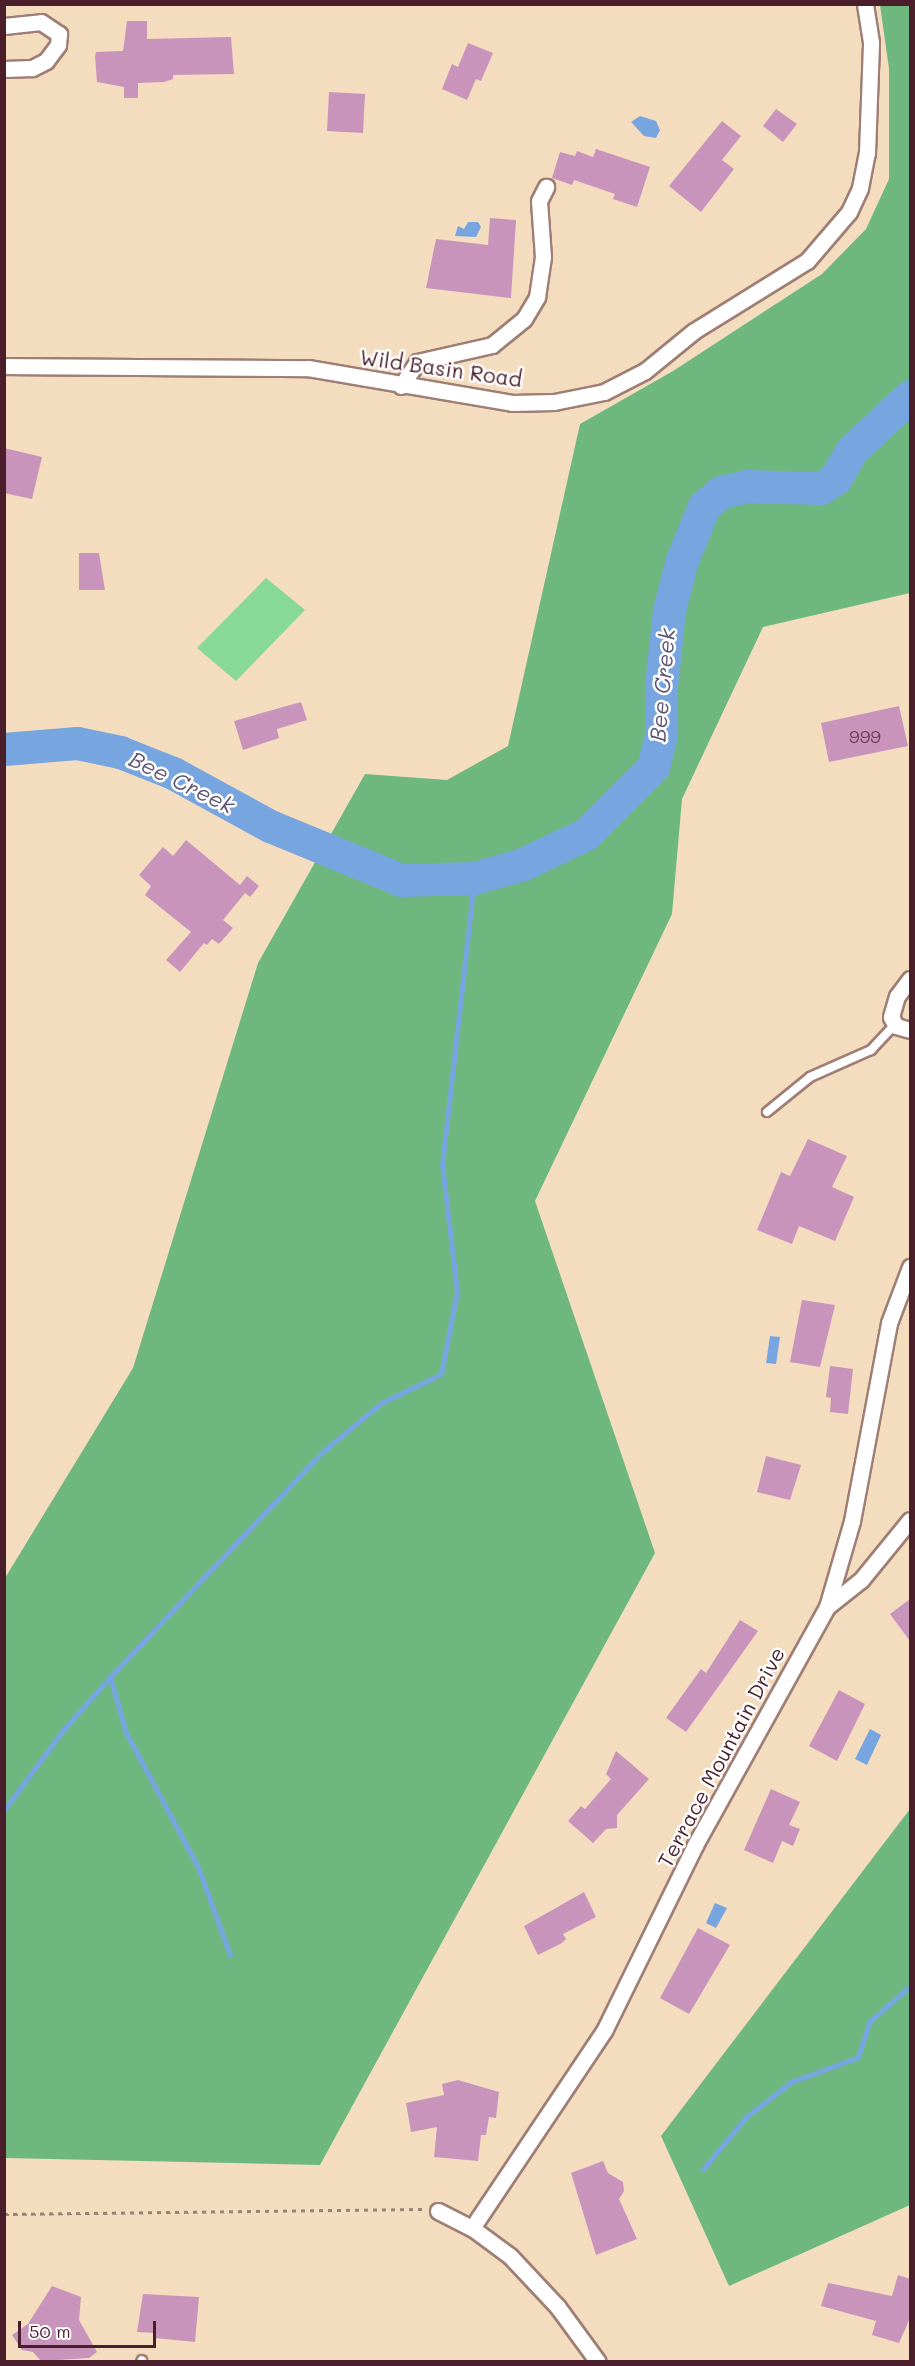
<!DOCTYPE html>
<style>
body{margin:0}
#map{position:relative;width:915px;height:2366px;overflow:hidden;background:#f4dcbf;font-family:Mali,sans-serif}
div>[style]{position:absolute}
.green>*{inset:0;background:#88d897}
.forest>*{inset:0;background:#6eb880}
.water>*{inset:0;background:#76a5e0}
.stream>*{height:5px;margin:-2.5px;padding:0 2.5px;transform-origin:2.5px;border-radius:2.5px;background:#76a5e0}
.river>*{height:33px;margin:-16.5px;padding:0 16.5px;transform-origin:16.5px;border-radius:16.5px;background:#76a5e0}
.building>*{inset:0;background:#c994bc}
.path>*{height:3px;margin-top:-1.5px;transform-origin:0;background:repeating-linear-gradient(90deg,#9f7e75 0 4.5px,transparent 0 9px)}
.roads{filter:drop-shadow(2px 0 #9f7e75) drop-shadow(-2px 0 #9f7e75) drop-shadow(0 2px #9f7e75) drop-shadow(0 -2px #9f7e75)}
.lane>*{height:8px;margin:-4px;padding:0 4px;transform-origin:4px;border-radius:4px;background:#fff}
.street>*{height:15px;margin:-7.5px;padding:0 7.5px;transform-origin:7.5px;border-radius:7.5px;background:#fff}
span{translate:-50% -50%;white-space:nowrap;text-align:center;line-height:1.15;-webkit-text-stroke:5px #fff;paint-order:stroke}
.number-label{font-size:18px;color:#6a3c4f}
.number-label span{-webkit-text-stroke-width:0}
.street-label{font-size:21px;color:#4a1f2b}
.water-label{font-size:22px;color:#5c5573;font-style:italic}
.frame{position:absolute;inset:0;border:6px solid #4a1f2b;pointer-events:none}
.scale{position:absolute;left:18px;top:2321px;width:138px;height:27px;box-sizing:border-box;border:3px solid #4a1f2b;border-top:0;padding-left:8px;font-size:18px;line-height:21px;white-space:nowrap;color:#4a1f2b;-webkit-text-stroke:4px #fff;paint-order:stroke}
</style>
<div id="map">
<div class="green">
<div style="clip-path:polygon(266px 578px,305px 610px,236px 681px,197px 648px)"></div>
</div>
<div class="forest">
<div style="clip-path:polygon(880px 5px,910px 5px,910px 593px,763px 627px,682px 799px,672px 914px,535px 1201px,655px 1553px,320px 2165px,5px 2158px,5px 1578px,133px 1368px,258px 963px,365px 774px,447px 780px,508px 746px,580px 424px,673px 371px,822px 274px,866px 229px,889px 179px,889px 69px)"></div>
<div style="clip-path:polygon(910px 1809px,910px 2205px,729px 2286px,661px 2136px)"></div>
</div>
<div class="water">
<div style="clip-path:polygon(640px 116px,656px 121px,660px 130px,656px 138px,644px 136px,631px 122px)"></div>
<div style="clip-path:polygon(468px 222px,478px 222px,481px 227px,476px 237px,455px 236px,458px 226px,464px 229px)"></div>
<div style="clip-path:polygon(770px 1336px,780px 1337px,776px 1364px,766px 1363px)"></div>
<div style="clip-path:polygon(870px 1729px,881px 1735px,867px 1765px,855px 1759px)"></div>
<div style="clip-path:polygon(715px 1903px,727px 1908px,716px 1928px,706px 1923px)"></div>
</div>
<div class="stream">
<div style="left:4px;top:1810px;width:101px;rotate:-53.5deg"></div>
<div style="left:64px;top:1729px;width:69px;rotate:-48.5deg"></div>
<div style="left:230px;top:1955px;width:94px;rotate:-110deg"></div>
<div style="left:198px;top:1867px;width:152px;rotate:-118.2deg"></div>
<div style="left:126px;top:1733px;width:58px;rotate:-105.9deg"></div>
<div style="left:110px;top:1677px;width:308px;rotate:-46.7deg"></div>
<div style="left:321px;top:1453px;width:78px;rotate:-39.8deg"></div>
<div style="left:381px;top:1403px;width:67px;rotate:-25.8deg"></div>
<div style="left:441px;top:1374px;width:84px;rotate:-79deg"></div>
<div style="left:457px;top:1292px;width:128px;rotate:-96.7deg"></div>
<div style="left:442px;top:1165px;width:289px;rotate:-83.6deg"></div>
<div style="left:703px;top:2169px;width:67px;rotate:-50.4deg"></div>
<div style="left:746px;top:2117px;width:57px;rotate:-37.9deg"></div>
<div style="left:791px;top:2082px;width:72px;rotate:-20.5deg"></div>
<div style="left:858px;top:2057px;width:38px;rotate:-72deg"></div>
<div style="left:870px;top:2021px;width:53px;rotate:-41.2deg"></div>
</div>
<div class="river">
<div style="left:4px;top:749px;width:73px;rotate:-4.7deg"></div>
<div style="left:77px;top:743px;width:44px;rotate:11.8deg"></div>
<div style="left:120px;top:752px;width:57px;rotate:21.6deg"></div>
<div style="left:173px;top:773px;width:111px;rotate:28.7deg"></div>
<div style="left:270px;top:826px;width:142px;rotate:22.4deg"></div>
<div style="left:401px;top:880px;width:73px;rotate:-1.6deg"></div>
<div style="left:474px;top:878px;width:51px;rotate:-15.9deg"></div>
<div style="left:523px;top:864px;width:70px;rotate:-25.5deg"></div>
<div style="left:586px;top:834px;width:95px;rotate:-45deg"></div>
<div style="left:653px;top:767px;width:34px;rotate:-76deg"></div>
<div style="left:661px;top:734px;width:48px;rotate:-90deg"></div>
<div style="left:661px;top:686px;width:76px;rotate:-84deg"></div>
<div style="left:669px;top:610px;width:52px;rotate:-75.4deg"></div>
<div style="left:682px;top:560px;width:58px;rotate:-67.8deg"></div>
<div style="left:704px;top:506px;width:22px;rotate:-39deg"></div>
<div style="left:721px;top:492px;width:26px;rotate:-13deg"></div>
<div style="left:746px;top:486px;width:75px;rotate:1.5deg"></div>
<div style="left:821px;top:488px;width:17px;rotate:-33deg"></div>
<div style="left:835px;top:479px;width:34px;rotate:-60deg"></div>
<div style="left:852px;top:450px;width:79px;rotate:-43deg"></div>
</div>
<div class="building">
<div style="clip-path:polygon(127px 21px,147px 21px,147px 39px,231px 37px,234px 74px,173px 75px,173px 79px,164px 82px,138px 83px,138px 98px,124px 98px,124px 87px,97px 82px,95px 56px,96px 52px,123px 51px)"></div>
<div style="clip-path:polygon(468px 43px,493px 53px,481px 81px,476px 79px,467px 100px,442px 89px,452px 64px,458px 67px)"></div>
<div style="clip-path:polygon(329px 92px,365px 94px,363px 133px,327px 131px)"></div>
<div style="clip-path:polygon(776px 109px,797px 124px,783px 142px,763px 126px)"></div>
<div style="clip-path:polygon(722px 121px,741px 136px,722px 160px,734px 169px,701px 212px,669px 186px)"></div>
<div style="clip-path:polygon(596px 149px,650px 167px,637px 207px,613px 199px,615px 194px,574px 180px,572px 185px,552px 178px,560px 152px,575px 156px,577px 151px,593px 157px)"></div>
<div style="clip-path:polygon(490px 218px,516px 220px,511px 298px,426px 288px,436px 239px,488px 245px)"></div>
<div style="clip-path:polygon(4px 448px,42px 457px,32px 499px,4px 493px)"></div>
<div style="clip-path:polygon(79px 553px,99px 553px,105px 590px,79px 590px)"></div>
<div style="clip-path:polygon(301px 702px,307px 720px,277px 729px,279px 738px,243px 750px,234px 721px)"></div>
<div style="clip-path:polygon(899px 706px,908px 746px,829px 762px,821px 723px)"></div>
<div style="clip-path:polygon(186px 840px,240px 885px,247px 876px,259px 886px,250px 897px,245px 893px,223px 920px,233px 928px,219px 944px,212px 939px,207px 945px,204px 943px,180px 972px,166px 960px,191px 932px,145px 895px,151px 886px,139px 875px,163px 847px,173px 856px)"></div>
<div style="clip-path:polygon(808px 1139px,847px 1156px,832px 1187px,854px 1197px,835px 1241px,799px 1226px,792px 1244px,757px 1230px,781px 1172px,790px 1176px)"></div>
<div style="clip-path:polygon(802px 1300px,835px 1305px,820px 1367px,790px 1362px)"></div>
<div style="clip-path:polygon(830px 1366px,853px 1369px,848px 1414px,830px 1412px,831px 1398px,826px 1397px)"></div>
<div style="clip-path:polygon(766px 1456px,801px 1465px,790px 1500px,757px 1492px)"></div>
<div style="clip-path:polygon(910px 1599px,910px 1641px,890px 1614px)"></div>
<div style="clip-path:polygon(740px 1620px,758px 1631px,686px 1732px,666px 1718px,701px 1669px,706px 1673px)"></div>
<div style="clip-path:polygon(839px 1690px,865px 1704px,837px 1761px,809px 1746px)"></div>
<div style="clip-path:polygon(616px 1751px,649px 1779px,617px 1815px,617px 1828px,606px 1829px,593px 1843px,568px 1821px,581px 1806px,585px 1809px,611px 1779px,606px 1774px)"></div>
<div style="clip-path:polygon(771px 1789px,800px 1802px,789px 1825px,800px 1829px,793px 1846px,782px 1841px,773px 1863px,744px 1850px)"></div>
<div style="clip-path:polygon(584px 1892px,596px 1917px,563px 1934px,566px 1939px,562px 1943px,538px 1955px,524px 1926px)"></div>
<div style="clip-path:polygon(698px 1928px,730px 1945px,689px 2014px,660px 1998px)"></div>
<div style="clip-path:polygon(458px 2080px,499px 2092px,496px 2118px,489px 2117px,486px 2135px,481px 2135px,478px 2161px,434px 2157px,437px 2127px,411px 2132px,406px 2103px,444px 2095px,442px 2084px)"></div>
<div style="clip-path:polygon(603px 2161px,608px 2173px,623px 2182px,624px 2191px,619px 2199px,637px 2239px,596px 2255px,571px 2173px)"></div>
<div style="clip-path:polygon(898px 2275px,910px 2279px,910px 2318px,899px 2343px,872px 2335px,876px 2321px,821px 2306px,828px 2283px,892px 2296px)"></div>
<div style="clip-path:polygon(52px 2286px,81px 2297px,79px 2320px,97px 2352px,89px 2358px,41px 2361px,33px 2352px,22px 2350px,12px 2335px,28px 2324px)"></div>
<div style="clip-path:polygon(143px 2294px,199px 2297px,195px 2342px,155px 2338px,155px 2333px,137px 2332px)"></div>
</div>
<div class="path">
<div style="left:4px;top:2214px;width:418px;rotate:-0.7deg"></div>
</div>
<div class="roads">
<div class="lane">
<div style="left:767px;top:1112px;width:55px;rotate:-39.1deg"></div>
<div style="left:810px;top:1077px;width:67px;rotate:-23.9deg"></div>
<div style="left:871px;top:1050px;width:35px;rotate:-47deg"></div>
<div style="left:141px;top:2362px;width:2px;rotate:-63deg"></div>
</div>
<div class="street">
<div style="left:4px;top:26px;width:37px;rotate:-6deg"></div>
<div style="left:41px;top:22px;width:22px;rotate:34deg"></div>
<div style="left:59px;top:34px;width:11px;rotate:95deg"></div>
<div style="left:58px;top:45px;width:20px;rotate:127deg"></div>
<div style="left:46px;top:61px;width:16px;rotate:153deg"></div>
<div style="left:32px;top:68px;width:28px;rotate:178deg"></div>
<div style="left:4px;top:366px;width:304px;rotate:0.4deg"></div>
<div style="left:308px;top:368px;width:207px;rotate:9.7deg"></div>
<div style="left:512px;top:403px;width:42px;rotate:-1.4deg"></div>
<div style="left:554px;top:402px;width:51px;rotate:-11.3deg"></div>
<div style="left:604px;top:392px;width:46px;rotate:-27.1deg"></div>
<div style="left:645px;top:371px;width:63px;rotate:-39.2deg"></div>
<div style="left:694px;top:331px;width:133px;rotate:-31.8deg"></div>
<div style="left:807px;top:261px;width:65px;rotate:-49.4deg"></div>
<div style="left:849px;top:212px;width:26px;rotate:-65deg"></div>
<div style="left:860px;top:188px;width:36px;rotate:-79deg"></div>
<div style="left:867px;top:153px;width:111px;rotate:-87.9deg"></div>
<div style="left:871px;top:42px;width:38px;rotate:-99deg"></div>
<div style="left:401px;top:386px;width:29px;rotate:-56deg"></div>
<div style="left:417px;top:362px;width:77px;rotate:-12.8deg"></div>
<div style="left:492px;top:345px;width:41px;rotate:-39.1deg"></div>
<div style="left:524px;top:319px;width:26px;rotate:-59deg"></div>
<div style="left:537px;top:297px;width:40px;rotate:-81.5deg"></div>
<div style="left:543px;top:257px;width:56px;rotate:-94.1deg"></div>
<div style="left:539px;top:201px;width:16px;rotate:-63deg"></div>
<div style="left:910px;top:979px;width:21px;rotate:127deg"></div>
<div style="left:897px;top:996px;width:22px;rotate:106deg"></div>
<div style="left:891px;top:1017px;width:10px;rotate:61deg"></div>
<div style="left:896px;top:1026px;width:15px;rotate:16deg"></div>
<div style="left:827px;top:1607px;width:43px;rotate:-38.5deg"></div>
<div style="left:861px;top:1580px;width:77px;rotate:-50.8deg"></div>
<div style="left:438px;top:2211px;width:38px;rotate:27deg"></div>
<div style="left:472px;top:2228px;width:47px;rotate:36.4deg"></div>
<div style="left:510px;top:2256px;width:69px;rotate:46.8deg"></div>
<div style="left:557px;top:2306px;width:69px;rotate:53.8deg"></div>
<div style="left:472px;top:2228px;width:239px;rotate:-56.2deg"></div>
<div style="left:605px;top:2029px;width:205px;rotate:-63.9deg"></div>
<div style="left:695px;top:1845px;width:272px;rotate:-61deg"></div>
<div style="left:827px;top:1607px;width:90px;rotate:-73.8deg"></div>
<div style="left:852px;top:1521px;width:201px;rotate:-79.4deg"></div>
<div style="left:889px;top:1323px;width:60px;rotate:-69.4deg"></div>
</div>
</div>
<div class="number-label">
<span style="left:865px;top:736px">999</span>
</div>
<div class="street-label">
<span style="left:441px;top:368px;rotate:8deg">Wild Basin Road</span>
<span style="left:721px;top:1757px;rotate:-62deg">Terrace Mountain Drive</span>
</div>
<div class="water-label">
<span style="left:662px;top:685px;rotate:-85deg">Bee Creek</span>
<span style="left:182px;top:782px;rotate:26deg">Bee Creek</span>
</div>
<div class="frame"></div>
<div class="scale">50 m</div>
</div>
